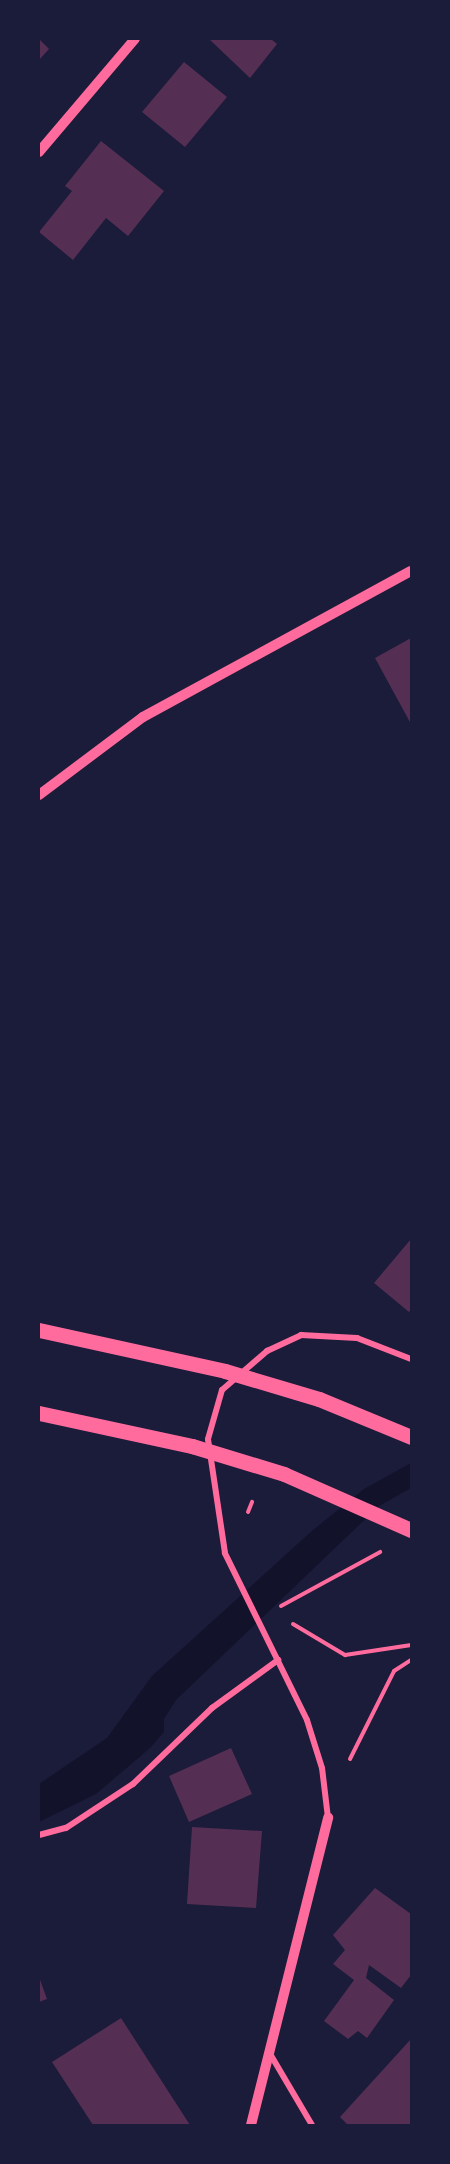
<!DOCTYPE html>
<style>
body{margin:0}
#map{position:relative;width:450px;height:2164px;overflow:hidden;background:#1b1b3a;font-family:Barlow,sans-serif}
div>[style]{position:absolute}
.water>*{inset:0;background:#12122b}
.building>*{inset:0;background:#542f53}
.path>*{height:4px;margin:-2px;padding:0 2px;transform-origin:2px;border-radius:2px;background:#ff6b9d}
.minor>*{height:6px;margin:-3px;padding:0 3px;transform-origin:3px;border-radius:3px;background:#ff6b9d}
.tertiary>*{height:10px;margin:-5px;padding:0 5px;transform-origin:5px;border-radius:5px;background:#ff6b9d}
.primary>*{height:15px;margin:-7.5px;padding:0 7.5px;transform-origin:7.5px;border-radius:7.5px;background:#ff6b9d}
span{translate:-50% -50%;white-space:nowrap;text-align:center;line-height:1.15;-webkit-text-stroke:6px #1b1b3a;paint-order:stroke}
.frame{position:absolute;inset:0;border:40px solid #1b1b3a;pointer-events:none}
</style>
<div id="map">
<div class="water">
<div style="clip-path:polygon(411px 1463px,411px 1488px,379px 1506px,176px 1700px,164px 1719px,164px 1732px,150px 1748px,96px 1794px,39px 1822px,39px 1784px,107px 1738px,152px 1676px,313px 1530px,364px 1489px)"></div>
</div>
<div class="building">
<div style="clip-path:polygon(39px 39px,49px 49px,39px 60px)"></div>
<div style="clip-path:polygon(209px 39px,271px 39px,277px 44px,250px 78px)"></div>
<div style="clip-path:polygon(184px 62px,227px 97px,185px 147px,142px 112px)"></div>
<div style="clip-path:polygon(101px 141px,164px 191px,128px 236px,106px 218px,73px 260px,39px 232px,72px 191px,65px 186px)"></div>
<div style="clip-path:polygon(411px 638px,411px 724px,375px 658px)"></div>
<div style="clip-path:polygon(411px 1239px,411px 1309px,409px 1312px,374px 1283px)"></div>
<div style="clip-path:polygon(231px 1748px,252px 1794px,189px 1822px,169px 1776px)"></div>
<div style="clip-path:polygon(192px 1827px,262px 1831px,256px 1908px,187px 1904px)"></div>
<div style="clip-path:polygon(375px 1888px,411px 1914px,411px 1975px,401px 1988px,369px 1965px,366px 1978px,394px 2000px,367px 2038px,358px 2031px,348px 2039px,324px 2021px,354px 1980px,333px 1964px,345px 1950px,333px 1935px)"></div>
<div style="clip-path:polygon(39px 1977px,47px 1999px,39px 2002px)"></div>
<div style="clip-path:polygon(121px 2018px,190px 2125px,93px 2125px,52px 2062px)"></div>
<div style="clip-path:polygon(411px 2039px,411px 2125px,348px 2125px,340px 2117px)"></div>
</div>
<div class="path">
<div style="left:248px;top:1512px;width:11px;rotate:-68deg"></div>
<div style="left:281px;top:1606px;width:113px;rotate:-28.6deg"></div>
<div style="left:293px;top:1624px;width:61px;rotate:30.8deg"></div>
<div style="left:345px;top:1655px;width:67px;rotate:-8.6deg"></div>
<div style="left:350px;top:1759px;width:98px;rotate:-63.4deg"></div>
<div style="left:394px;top:1671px;width:20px;rotate:-33deg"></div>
</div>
<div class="minor">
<div style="left:328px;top:1818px;width:50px;rotate:-96.8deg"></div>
<div style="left:322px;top:1768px;width:50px;rotate:-107.4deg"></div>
<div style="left:307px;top:1720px;width:186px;rotate:-116.2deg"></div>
<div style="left:225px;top:1553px;width:115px;rotate:-98.5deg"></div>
<div style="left:208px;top:1439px;width:51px;rotate:-74.1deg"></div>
<div style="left:222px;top:1390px;width:60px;rotate:-40.9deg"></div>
<div style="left:267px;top:1351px;width:38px;rotate:-25deg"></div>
<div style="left:301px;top:1335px;width:56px;rotate:3.1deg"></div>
<div style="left:357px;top:1338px;width:58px;rotate:21.3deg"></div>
<div style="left:39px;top:1835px;width:28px;rotate:-15deg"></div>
<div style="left:66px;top:1828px;width:80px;rotate:-33.3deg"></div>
<div style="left:133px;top:1784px;width:110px;rotate:-43.9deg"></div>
<div style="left:212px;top:1708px;width:82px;rotate:-36deg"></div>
<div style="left:269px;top:2052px;width:85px;rotate:59.5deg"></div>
</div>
<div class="tertiary">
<div style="left:39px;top:152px;width:148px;rotate:-49.7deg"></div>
<div style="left:39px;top:795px;width:130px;rotate:-36.9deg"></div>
<div style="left:143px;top:717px;width:305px;rotate:-28.6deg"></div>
<div style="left:251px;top:2125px;width:317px;rotate:-75.9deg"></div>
</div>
<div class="primary">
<div style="left:39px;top:1330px;width:190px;rotate:12.4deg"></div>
<div style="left:225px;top:1371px;width:98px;rotate:16.6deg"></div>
<div style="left:319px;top:1399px;width:100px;rotate:22.4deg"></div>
<div style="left:39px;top:1413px;width:157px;rotate:12.2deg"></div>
<div style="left:192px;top:1446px;width:96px;rotate:16.9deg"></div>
<div style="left:284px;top:1474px;width:139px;rotate:23.8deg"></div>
</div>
<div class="frame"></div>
</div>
